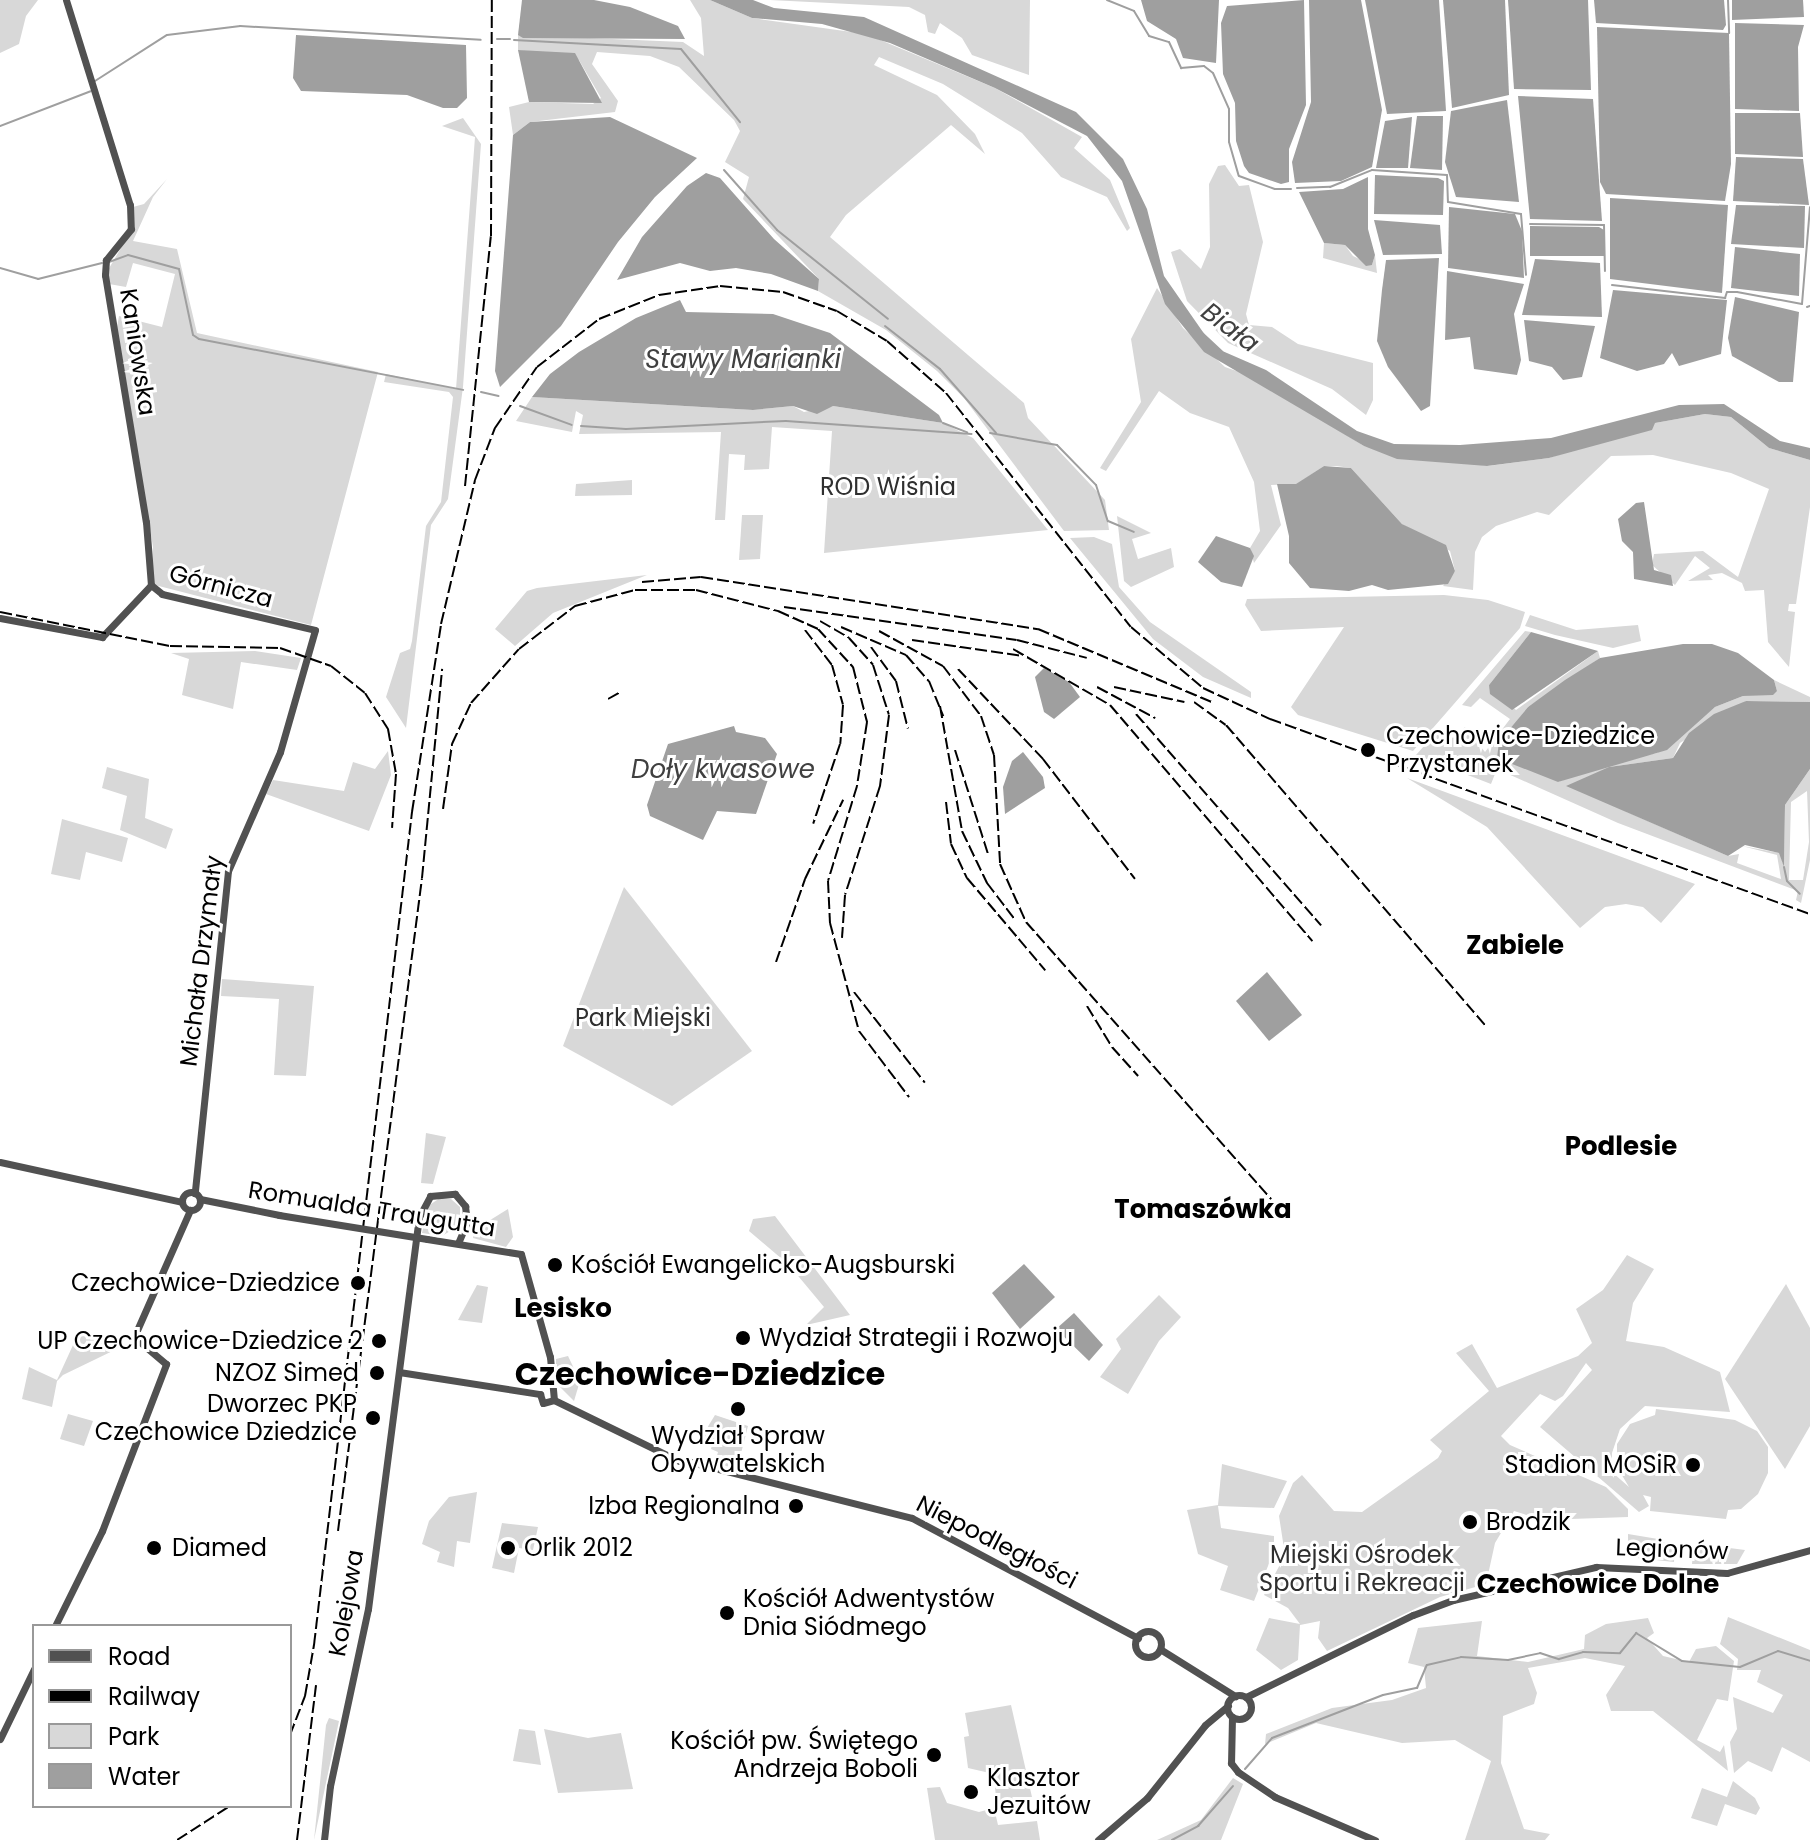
<!DOCTYPE html>
<meta charset="utf-8">
<style>
body{margin:0}
#map{position:relative;width:1810px;height:1840px;overflow:hidden;background:#fff;font-family:Poppins,sans-serif}
div>[style]{position:absolute}
.green>*{inset:0;background:#d8d8d8}
.water>*{inset:0;background:#9f9f9f}
.stream>*{height:2px;margin:-1px;padding:0 1px;transform-origin:1px;border-radius:1px;background:#9f9f9f}
.river>*{height:9px;margin:-4.5px;padding:0 4.5px;transform-origin:4.5px;border-radius:4.5px;background:#9f9f9f}
.minor>*{height:7px;margin:-3.5px;padding:0 3.5px;transform-origin:3.5px;border-radius:3.5px;background:#515151}
.minor>.ring{margin:-3.5px;padding:0;box-sizing:content-box;background:none;border:7px solid #515151;border-radius:50%}
.rail>*{height:2px;margin-top:-1px;transform-origin:0;background:repeating-linear-gradient(90deg,#000 0 12px,transparent 0 16px)}
.minor-bridge>*{height:7px;margin:-3.5px;padding:0 3.5px;transform-origin:3.5px;border-radius:3.5px;background:#515151}
.dots>*{width:22px;height:22px;translate:-50% -50%;box-sizing:border-box;border:4px solid #fff;border-radius:50%}
span{translate:-50% -50%;white-space:nowrap;text-align:center;line-height:1.15;-webkit-text-stroke:6px #fff;paint-order:stroke}
.street-label{font-size:24px;color:#000}
.park-label{font-size:24px;color:#2f2f2f}
.poi-label{font-size:24px;color:#000}
.left{translate:0 -50%;text-align:left}
.right{translate:-100% -50%;text-align:right}
.water-label{font-size:26px;color:#404040;font-style:italic}
.neighbourhood-label{font-size:26px;color:#000;font-weight:700}
.district-label{font-size:32px;color:#000;font-weight:700}
.legend{position:absolute;left:32px;top:1624px;width:260px;height:184px;box-sizing:border-box;background:#fff;border:2px solid #999;margin:0;padding:10px 14px;list-style:none;font-size:24px;color:#000}
.legend li{display:flex;align-items:center;gap:16px;height:40px}
.legend b{width:40px;border:2px solid #999}
</style>
<div id="map">
<div class="green">
<div style="clip-path:polygon(0 0,38px 0,26px 16px,19px 44px,0 53px)"></div>
<div style="clip-path:polygon(690px 0,710px 0,752px 18px,866px 34px,995px 88px,1082px 137px,1074px 148px,1110px 180px,1130px 228px,1127px 231px,1107px 197px,1061px 177px,1022px 133px,943px 84px,879px 57px,874px 65px,937px 95px,975px 134px,985px 154px,951px 125px,846px 215px,830px 237px,1024px 403px,1028px 418px,1105px 500px,1109px 530px,1064px 531px,964px 398px,937px 371px,886px 330px,818px 291px,819px 279px,743px 199px,749px 177px,725px 162px,740px 131px,734px 120px,679px 67px,650px 56px,597px 52px,592px 64px,618px 101px,615px 112px,530px 122px,513px 135px,509px 107px,529px 102px,593px 104px,601px 98px,579px 60px,518px 50px,518px 35px,683px 42px,704px 56px,701px 18px)"></div>
<div style="clip-path:polygon(770px 0,1030px 0,1029px 75px,972px 55px,962px 38px,940px 23px,935px 34px,928px 32px,925px 15px,909px 7px)"></div>
<div style="clip-path:polygon(463px 118px,481px 144px,463px 387px,448px 499px,431px 525px,406px 728px,386px 697px,400px 653px,410px 649px,412px 641px,426px 526px,441px 502px,453px 397px,449px 392px,384px 382px,386px 374px,456px 389px,475px 137px,442px 126px)"></div>
<div style="clip-path:polygon(1225px 165px,1239px 186px,1249px 185px,1263px 242px,1246px 314px,1249px 325px,1272px 327px,1298px 344px,1373px 363px,1373px 400px,1366px 415px,1332px 389px,1228px 343px,1187px 301px,1171px 252px,1180px 249px,1201px 269px,1210px 247px,1209px 184px,1218px 166px)"></div>
<div style="clip-path:polygon(167px 179px,153px 197px,133px 241px,177px 249px,197px 333px,378px 372px,311px 625px,151px 584px,153px 547px,117px 327px,119px 316px,162px 327px,175px 274px,133px 263px,126px 287px,109px 284px,108px 270px,134px 226px,133px 207px,144px 204px)"></div>
<div style="clip-path:polygon(1324px 243px,1345px 245px,1353px 256px,1372px 265px,1375px 255px,1377px 273px,1323px 258px)"></div>
<div style="clip-path:polygon(1157px 288px,1183px 328px,1225px 367px,1251px 376px,1364px 446px,1488px 466px,1549px 458px,1655px 423px,1705px 414px,1731px 417px,1769px 448px,1810px 460px,1810px 507px,1796px 604px,1789px 604px,1788px 611px,1795px 612px,1789px 667px,1768px 642px,1764px 590px,1745px 591px,1742px 583px,1722px 573px,1708px 575px,1713px 580px,1688px 581px,1710px 568px,1695px 556px,1675px 585px,1652px 565px,1654px 554px,1703px 551px,1738px 577px,1769px 489px,1731px 473px,1653px 455px,1611px 456px,1549px 515px,1537px 512px,1496px 526px,1482px 537px,1475px 552px,1473px 590px,1443px 586px,1455px 571px,1450px 551px,1402px 524px,1351px 468px,1336px 466px,1324px 466px,1297px 484px,1271px 485px,1281px 525px,1254px 563px,1250px 548px,1260px 531px,1254px 482px,1229px 427px,1190px 413px,1159px 391px,1106px 471px,1100px 468px,1141px 402px,1131px 339px)"></div>
<div style="clip-path:polygon(532px 397px,753px 410px,793px 406px,804px 412px,833px 406px,943px 423px,973px 438px,1048px 530px,824px 553px,832px 431px,772px 427px,769px 469px,744px 470px,745px 455px,729px 454px,725px 520px,715px 520px,721px 432px,579px 434px,583px 415px,576px 411px,572px 432px,516px 421px)"></div>
<div style="clip-path:polygon(632px 480px,632px 495px,575px 496px,576px 484px)"></div>
<div style="clip-path:polygon(742px 515px,763px 515px,760px 559px,739px 560px)"></div>
<div style="clip-path:polygon(1117px 516px,1151px 533px,1132px 539px,1138px 559px,1171px 548px,1174px 567px,1131px 587px,1124px 581px)"></div>
<div style="clip-path:polygon(1094px 537px,1112px 544px,1119px 587px,1150px 622px,1251px 692px,1251px 698px,1203px 677px,1153px 639px,1070px 538px)"></div>
<div style="clip-path:polygon(647px 575px,553px 613px,515px 646px,495px 629px,527px 591px,537px 588px)"></div>
<div style="clip-path:polygon(1444px 595px,1488px 600px,1525px 612px,1520px 628px,1413px 751px,1298px 715px,1291px 707px,1344px 627px,1261px 631px,1245px 605px,1247px 599px)"></div>
<div style="clip-path:polygon(1530px 615px,1576px 630px,1638px 625px,1641px 641px,1613px 648px,1555px 635px,1525px 626px)"></div>
<div style="clip-path:polygon(evenodd,1525px 631px,1531px 632px,1489px 685px,1516px 710px,1598px 651px,1600px 658px,1528px 707px,1517px 721px,1558px 782px,1604px 764px,1657px 753px,1715px 707px,1743px 696px,1777px 691px,1774px 680px,1810px 697px,1810px 702px,1746px 701px,1680px 743px,1673px 758px,1609px 767px,1627px 812px,1728px 856px,1739px 854px,1737px 863px,1781px 879px,1777px 855px,1742px 846px,1780px 853px,1784px 867px,1785px 805px,1810px 769px,1810px 860px,1801px 903px,1796px 900px,1798px 891px,1618px 823px,1497px 769px,1491px 784px,1416px 755px,1440px 728px,1453px 738px,1465px 727px,1485px 752px,1510px 719px,1480px 698px,1471px 707px,1462px 705px,1525px 631px,1807px 791px,1809px 842px,1803px 880px,1789px 880px,1791px 802px,1807px 791px)"></div>
<div style="clip-path:polygon(255px 651px,301px 658px,297px 670px,241px 662px,233px 709px,182px 695px,189px 659px,171px 653px)"></div>
<div style="clip-path:polygon(388px 751px,391px 775px,369px 831px,266px 794px,273px 780px,344px 791px,353px 762px,375px 769px)"></div>
<div style="clip-path:polygon(107px 767px,149px 779px,145px 818px,173px 829px,166px 849px,120px 830px,127px 796px,102px 788px)"></div>
<div style="clip-path:polygon(1407px 778px,1695px 884px,1661px 923px,1643px 907px,1626px 904px,1605px 907px,1580px 928px,1487px 827px)"></div>
<div style="clip-path:polygon(62px 819px,128px 838px,122px 862px,86px 852px,80px 880px,51px 874px)"></div>
<div style="clip-path:polygon(624px 887px,752px 1051px,672px 1106px,563px 1046px)"></div>
<div style="clip-path:polygon(222px 979px,314px 986px,306px 1076px,274px 1075px,279px 999px,221px 996px)"></div>
<div style="clip-path:polygon(426px 1133px,446px 1137px,433px 1184px,421px 1183px)"></div>
<div style="clip-path:polygon(440px 1198px,451px 1199px,460px 1207px,460px 1225px,442px 1236px,422px 1233px,428px 1206px)"></div>
<div style="clip-path:polygon(508px 1209px,513px 1237px,506px 1247px,473px 1238px,474px 1230px)"></div>
<div style="clip-path:polygon(775px 1216px,850px 1315px,806px 1325px,824px 1307px,789px 1265px,749px 1231px,753px 1219px)"></div>
<div style="clip-path:polygon(1627px 1255px,1654px 1269px,1633px 1303px,1626px 1341px,1664px 1347px,1720px 1372px,1730px 1412px,1645px 1406px,1620px 1429px,1612px 1453px,1612px 1472px,1629px 1487px,1617px 1467px,1617px 1444px,1630px 1424px,1655px 1415px,1656px 1409px,1735px 1420px,1757px 1431px,1768px 1447px,1768px 1473px,1758px 1494px,1741px 1509px,1728px 1510px,1726px 1519px,1650px 1511px,1651px 1497px,1643px 1495px,1649px 1506px,1639px 1512px,1540px 1427px,1592px 1370px,1586px 1363px,1563px 1396px,1555px 1401px,1540px 1394px,1501px 1436px,1510px 1445px,1606px 1487px,1628px 1509px,1628px 1517px,1542px 1520px,1514px 1511px,1495px 1543px,1486px 1584px,1440px 1597px,1327px 1651px,1318px 1638px,1320px 1621px,1300px 1625px,1298px 1660px,1281px 1670px,1256px 1650px,1269px 1618px,1300px 1624px,1288px 1608px,1264px 1595px,1285px 1555px,1279px 1516px,1293px 1483px,1302px 1475px,1334px 1511px,1362px 1512px,1438px 1458px,1442px 1451px,1430px 1440px,1489px 1391px,1456px 1353px,1472px 1344px,1497px 1388px,1578px 1356px,1592px 1343px,1576px 1309px,1603px 1290px)"></div>
<div style="clip-path:polygon(1786px 1284px,1810px 1328px,1810px 1426px,1785px 1469px,1725px 1379px)"></div>
<div style="clip-path:polygon(477px 1285px,488px 1287px,482px 1323px,458px 1320px)"></div>
<div style="clip-path:polygon(1159px 1295px,1181px 1317px,1159px 1341px,1128px 1394px,1100px 1377px,1121px 1349px,1116px 1339px)"></div>
<div style="clip-path:polygon(79px 1332px,105px 1344px,125px 1345px,63px 1375px,57px 1381px,52px 1407px,22px 1399px,29px 1367px,57px 1380px)"></div>
<div style="clip-path:polygon(568px 1356px,580px 1381px,574px 1401px,556px 1383px,556px 1359px)"></div>
<div style="clip-path:polygon(68px 1414px,93px 1421px,84px 1446px,60px 1439px)"></div>
<div style="clip-path:polygon(715px 1415px,748px 1426px,737px 1469px,715px 1463px,718px 1452px,711px 1449px,713px 1441px,701px 1438px)"></div>
<div style="clip-path:polygon(1222px 1464px,1287px 1481px,1274px 1508px,1218px 1506px,1221px 1528px,1274px 1536px,1274px 1551px,1254px 1601px,1220px 1590px,1228px 1566px,1198px 1554px,1187px 1510px,1218px 1505px)"></div>
<div style="clip-path:polygon(477px 1492px,470px 1543px,457px 1541px,454px 1567px,437px 1562px,440px 1552px,422px 1544px,429px 1521px,449px 1497px)"></div>
<div style="clip-path:polygon(502px 1523px,538px 1527px,533px 1550px,519px 1548px,514px 1573px,492px 1568px)"></div>
<div style="clip-path:polygon(1628px 1534px,1658px 1539px,1675px 1549px,1674px 1562px,1628px 1557px)"></div>
<div style="clip-path:polygon(1714px 1546px,1745px 1550px,1737px 1564px,1692px 1564px,1693px 1552px)"></div>
<div style="clip-path:polygon(1728px 1617px,1810px 1650px,1810px 1762px,1782px 1747px,1772px 1772px,1748px 1761px,1734px 1773px,1730px 1742px,1737px 1729px,1733px 1697px,1773px 1713px,1783px 1695px,1757px 1682px,1761px 1670px,1737px 1670px,1738px 1659px,1720px 1644px)"></div>
<div style="clip-path:polygon(1648px 1618px,1654px 1633px,1647px 1638px,1663px 1656px,1689px 1662px,1696px 1649px,1716px 1646px,1734px 1661px,1728px 1701px,1717px 1699px,1697px 1740px,1720px 1752px,1724px 1745px,1728px 1771px,1653px 1711px,1611px 1711px,1606px 1695px,1625px 1666px,1585px 1658px,1528px 1668px,1537px 1693px,1534px 1704px,1503px 1716px,1501px 1763px,1524px 1829px,1550px 1834px,1545px 1840px,1465px 1840px,1491px 1761px,1455px 1740px,1402px 1743px,1316px 1723px,1265px 1744px,1266px 1734px,1332px 1708px,1392px 1700px,1426px 1688px,1424px 1667px,1408px 1663px,1418px 1628px,1482px 1621px,1477px 1656px,1528px 1662px,1584px 1649px,1585px 1635px,1606px 1624px)"></div>
<div style="clip-path:polygon(1011px 1705px,1032px 1797px,1005px 1804px,996px 1799px,994px 1774px,968px 1768px,964px 1737px,969px 1736px,965px 1713px)"></div>
<div style="clip-path:polygon(329px 1718px,339px 1721px,314px 1840px,326px 1725px)"></div>
<div style="clip-path:polygon(519px 1729px,535px 1731px,541px 1765px,513px 1761px)"></div>
<div style="clip-path:polygon(544px 1729px,588px 1738px,621px 1733px,633px 1789px,558px 1793px)"></div>
<div style="clip-path:polygon(1233px 1778px,1243px 1784px,1221px 1840px,1157px 1840px,1201px 1820px)"></div>
<div style="clip-path:polygon(1733px 1781px,1755px 1798px,1760px 1808px,1756px 1815px,1725px 1804px,1717px 1826px,1691px 1818px,1702px 1788px,1727px 1797px)"></div>
<div style="clip-path:polygon(940px 1787px,947px 1803px,979px 1812px,994px 1808px,998px 1825px,1037px 1821px,1040px 1840px,935px 1840px,927px 1788px)"></div>
</div>
<div class="water">
<div style="clip-path:polygon(522px 0,594px 0,630px 7px,678px 26px,685px 39px,523px 38px,518px 35px)"></div>
<div style="clip-path:polygon(710px 0,753px 0,774px 8px,864px 17px,1076px 112px,1123px 159px,1147px 209px,1164px 276px,1205px 335px,1204px 343px,1266px 370px,1357px 431px,1394px 444px,1460px 445px,1551px 438px,1679px 405px,1724px 404px,1780px 441px,1810px 448px,1810px 460px,1769px 448px,1731px 417px,1705px 414px,1655px 423px,1652px 430px,1549px 458px,1487px 466px,1397px 459px,1364px 446px,1204px 352px,1165px 304px,1122px 181px,1087px 136px,995px 88px,890px 43px,822px 24px,752px 18px)"></div>
<div style="clip-path:polygon(1141px 0,1219px 0,1216px 63px,1183px 58px,1176px 39px,1147px 21px)"></div>
<div style="clip-path:polygon(1304px 0,1306px 105px,1289px 149px,1289px 182px,1281px 184px,1249px 173px,1244px 166px,1236px 141px,1235px 103px,1223px 74px,1221px 23px,1227px 6px)"></div>
<div style="clip-path:polygon(1309px 0,1361px 0,1382px 110px,1372px 167px,1341px 181px,1295px 183px,1292px 162px,1311px 102px)"></div>
<div style="clip-path:polygon(1365px 0,1439px 0,1446px 111px,1387px 114px)"></div>
<div style="clip-path:polygon(1443px 0,1505px 0,1509px 95px,1452px 108px)"></div>
<div style="clip-path:polygon(1508px 0,1588px 0,1591px 90px,1514px 89px)"></div>
<div style="clip-path:polygon(1594px 0,1724px 0,1726px 25px,1723px 30px,1596px 23px)"></div>
<div style="clip-path:polygon(1732px 0,1803px 0,1804px 17px,1732px 20px)"></div>
<div style="clip-path:polygon(1735px 23px,1804px 25px,1798px 47px,1799px 111px,1735px 109px)"></div>
<div style="clip-path:polygon(1597px 27px,1729px 33px,1731px 164px,1725px 201px,1606px 194px,1600px 182px)"></div>
<div style="clip-path:polygon(296px 35px,466px 45px,467px 98px,457px 108px,443px 108px,407px 95px,301px 91px,293px 78px)"></div>
<div style="clip-path:polygon(518px 50px,575px 53px,602px 103px,529px 102px)"></div>
<div style="clip-path:polygon(1518px 96px,1593px 99px,1602px 221px,1530px 219px)"></div>
<div style="clip-path:polygon(1507px 100px,1519px 202px,1456px 197px,1445px 162px,1451px 111px)"></div>
<div style="clip-path:polygon(1735px 113px,1800px 113px,1803px 157px,1735px 154px)"></div>
<div style="clip-path:polygon(1417px 116px,1443px 116px,1442px 170px,1410px 168px)"></div>
<div style="clip-path:polygon(610px 117px,697px 158px,655px 197px,618px 242px,561px 326px,500px 387px,495px 371px,513px 135px,530px 122px)"></div>
<div style="clip-path:polygon(1412px 117px,1408px 168px,1376px 168px,1385px 121px)"></div>
<div style="clip-path:polygon(1736px 157px,1803px 159px,1809px 205px,1733px 201px)"></div>
<div style="clip-path:polygon(706px 173px,720px 178px,774px 239px,819px 279px,818px 291px,771px 274px,736px 268px,710px 271px,680px 263px,617px 280px,642px 237px,687px 186px)"></div>
<div style="clip-path:polygon(1375px 175px,1438px 178px,1444px 181px,1443px 215px,1374px 214px)"></div>
<div style="clip-path:polygon(1368px 177px,1368px 229px,1375px 255px,1372px 265px,1366px 266px,1345px 245px,1324px 243px,1299px 192px,1343px 189px)"></div>
<div style="clip-path:polygon(1610px 198px,1728px 205px,1722px 293px,1610px 279px)"></div>
<div style="clip-path:polygon(1736px 205px,1805px 206px,1804px 248px,1731px 244px)"></div>
<div style="clip-path:polygon(1449px 207px,1515px 214px,1522px 231px,1524px 278px,1448px 268px)"></div>
<div style="clip-path:polygon(1374px 220px,1440px 225px,1442px 254px,1383px 255px)"></div>
<div style="clip-path:polygon(1530px 226px,1599px 227px,1604px 230px,1604px 256px,1530px 256px)"></div>
<div style="clip-path:polygon(1735px 247px,1800px 254px,1799px 296px,1731px 288px)"></div>
<div style="clip-path:polygon(1439px 258px,1430px 406px,1421px 411px,1388px 367px,1377px 341px,1382px 290px,1386px 260px)"></div>
<div style="clip-path:polygon(1535px 259px,1600px 263px,1602px 317px,1522px 315px)"></div>
<div style="clip-path:polygon(1447px 271px,1524px 284px,1514px 314px,1521px 360px,1517px 375px,1474px 369px,1470px 337px,1445px 340px)"></div>
<div style="clip-path:polygon(1613px 290px,1727px 300px,1721px 354px,1679px 366px,1672px 353px,1664px 364px,1637px 371px,1600px 358px)"></div>
<div style="clip-path:polygon(1735px 297px,1799px 312px,1793px 382px,1779px 382px,1732px 356px,1728px 338px)"></div>
<div style="clip-path:polygon(680px 300px,686px 312px,773px 314px,830px 333px,939px 415px,943px 423px,833px 406px,817px 414px,793px 406px,753px 410px,532px 397px,550px 374px,579px 352px,636px 318px)"></div>
<div style="clip-path:polygon(1524px 320px,1595px 326px,1582px 377px,1563px 380px,1552px 367px,1529px 361px)"></div>
<div style="clip-path:polygon(1324px 466px,1351px 468px,1402px 524px,1446px 545px,1455px 571px,1448px 584px,1388px 590px,1372px 585px,1349px 591px,1310px 588px,1289px 563px,1289px 536px,1277px 484px,1296px 484px)"></div>
<div style="clip-path:polygon(1644px 502px,1654px 570px,1671px 575px,1673px 586px,1634px 579px,1633px 552px,1622px 541px,1618px 519px,1636px 503px)"></div>
<div style="clip-path:polygon(1216px 536px,1250px 548px,1254px 556px,1242px 587px,1221px 582px,1198px 562px)"></div>
<div style="clip-path:polygon(1531px 632px,1598px 651px,1512px 710px,1490px 694px,1489px 685px)"></div>
<div style="clip-path:polygon(1683px 644px,1712px 644px,1738px 653px,1774px 680px,1777px 691px,1773px 695px,1743px 696px,1715px 707px,1667px 750px,1558px 782px,1497px 758px,1499px 742px,1528px 707px,1565px 680px,1600px 658px)"></div>
<div style="clip-path:polygon(1044px 668px,1069px 682px,1080px 697px,1054px 719px,1044px 712px,1035px 677px)"></div>
<div style="clip-path:polygon(1746px 701px,1810px 702px,1810px 769px,1785px 805px,1784px 867px,1779px 853px,1745px 845px,1728px 856px,1566px 786px,1609px 767px,1673px 758px,1689px 733px,1714px 714px)"></div>
<div style="clip-path:polygon(734px 726px,736px 732px,765px 738px,777px 754px,756px 814px,717px 811px,703px 840px,650px 816px,647px 805px,668px 744px)"></div>
<div style="clip-path:polygon(1023px 752px,1043px 777px,1045px 788px,1005px 814px,1003px 787px,1012px 761px)"></div>
<div style="clip-path:polygon(1267px 972px,1302px 1015px,1269px 1041px,1236px 1001px)"></div>
<div style="clip-path:polygon(1024px 1264px,1055px 1297px,1020px 1329px,992px 1293px)"></div>
<div style="clip-path:polygon(1074px 1313px,1103px 1345px,1089px 1361px,1056px 1329px)"></div>
</div>
<div class="stream">
<div style="left:1107px;top:0;width:29px;rotate:22deg"></div>
<div style="left:1134px;top:11px;width:29px;rotate:59deg"></div>
<div style="left:1149px;top:36px;width:21px;rotate:17deg"></div>
<div style="left:1169px;top:42px;width:29px;rotate:65deg"></div>
<div style="left:1181px;top:68px;width:23px;rotate:-5deg"></div>
<div style="left:1204px;top:66px;width:11px;rotate:38deg"></div>
<div style="left:1213px;top:73px;width:39px;rotate:66deg"></div>
<div style="left:1229px;top:109px;width:33px;rotate:90deg"></div>
<div style="left:1229px;top:142px;width:35px;rotate:74deg"></div>
<div style="left:1239px;top:176px;width:38px;rotate:20deg"></div>
<div style="left:1275px;top:189px;width:16px"></div>
<div style="left:1728px;top:0;width:33px;rotate:88deg"></div>
<div style="left:497px;top:39px;width:13px"></div>
<div style="left:514px;top:40px;width:167px;rotate:3.1deg"></div>
<div style="left:681px;top:49px;width:94px;rotate:51.1deg"></div>
<div style="left:95px;top:81px;width:85px;rotate:-32.6deg"></div>
<div style="left:167px;top:35px;width:74px;rotate:-7deg"></div>
<div style="left:240px;top:26px;width:241px;rotate:3.3deg"></div>
<div style="left:0;top:126px;width:97px;rotate:-21deg"></div>
<div style="left:724px;top:170px;width:80px;rotate:48.5deg"></div>
<div style="left:777px;top:230px;width:142px;rotate:38.7deg"></div>
<div style="left:1297px;top:188px;width:33px;rotate:-2deg"></div>
<div style="left:1330px;top:187px;width:45px;rotate:-22deg"></div>
<div style="left:1372px;top:170px;width:75px;rotate:3.8deg"></div>
<div style="left:1447px;top:175px;width:27px;rotate:88deg"></div>
<div style="left:1448px;top:202px;width:74px;rotate:9.3deg"></div>
<div style="left:1521px;top:214px;width:61px;rotate:85.3deg"></div>
<div style="left:1530px;top:224px;width:74px;rotate:0.8deg"></div>
<div style="left:1604px;top:225px;width:46px;rotate:88.8deg"></div>
<div style="left:109px;top:262px;width:20px;rotate:-20deg"></div>
<div style="left:128px;top:255px;width:53px;rotate:15.4deg"></div>
<div style="left:179px;top:269px;width:67px;rotate:78deg"></div>
<div style="left:193px;top:335px;width:7px;rotate:34deg"></div>
<div style="left:199px;top:339px;width:269px;rotate:10.9deg"></div>
<div style="left:0;top:268px;width:40px;rotate:16deg"></div>
<div style="left:38px;top:279px;width:66px;rotate:-14deg"></div>
<div style="left:1612px;top:285px;width:114px;rotate:6.6deg"></div>
<div style="left:1725px;top:298px;width:6px;rotate:-72deg"></div>
<div style="left:1727px;top:292px;width:10px"></div>
<div style="left:1737px;top:292px;width:66px;rotate:10.5deg"></div>
<div style="left:1802px;top:304px;width:97px;rotate:-85.3deg"></div>
<div style="left:1807px;top:307px;width:3px;rotate:-18deg"></div>
<div style="left:885px;top:326px;width:70px;rotate:38deg"></div>
<div style="left:940px;top:369px;width:85px;rotate:48.8deg"></div>
<div style="left:481px;top:392px;width:18px;rotate:13deg"></div>
<div style="left:520px;top:406px;width:55px;rotate:20.1deg"></div>
<div style="left:943px;top:423px;width:26px;rotate:21deg"></div>
<div style="left:581px;top:426px;width:45px;rotate:3.8deg"></div>
<div style="left:626px;top:429px;width:160px;rotate:-2.9deg"></div>
<div style="left:786px;top:421px;width:186px;rotate:4deg"></div>
<div style="left:990px;top:433px;width:68px;rotate:10.2deg"></div>
<div style="left:1057px;top:445px;width:56px;rotate:45.7deg"></div>
<div style="left:1096px;top:485px;width:38px;rotate:72deg"></div>
<div style="left:1108px;top:521px;width:28px;rotate:23deg"></div>
<div style="left:1784px;top:867px;width:14px;rotate:78deg"></div>
<div style="left:1787px;top:881px;width:18px;rotate:45deg"></div>
<div style="left:1245px;top:1769px;width:41px;rotate:-48.9deg"></div>
<div style="left:1272px;top:1738px;width:119px;rotate:-21.2deg"></div>
<div style="left:1383px;top:1695px;width:35px;rotate:-12deg"></div>
<div style="left:1417px;top:1688px;width:25px;rotate:-67deg"></div>
<div style="left:1427px;top:1665px;width:35px;rotate:-13deg"></div>
<div style="left:1461px;top:1657px;width:47px;rotate:3.7deg"></div>
<div style="left:1508px;top:1660px;width:33px;rotate:-12deg"></div>
<div style="left:1540px;top:1653px;width:20px;rotate:18deg"></div>
<div style="left:1559px;top:1659px;width:25px;rotate:-16deg"></div>
<div style="left:1583px;top:1652px;width:37px;rotate:2deg"></div>
<div style="left:1620px;top:1653px;width:26px;rotate:-51deg"></div>
<div style="left:1636px;top:1633px;width:54px;rotate:31.3deg"></div>
<div style="left:1682px;top:1661px;width:58px;rotate:5.9deg"></div>
<div style="left:1740px;top:1667px;width:41px;rotate:-22.8deg"></div>
<div style="left:1778px;top:1651px;width:34px;rotate:17deg"></div>
<div style="left:1172px;top:1840px;width:30px;rotate:-28deg"></div>
<div style="left:1198px;top:1826px;width:53px;rotate:-48.8deg"></div>
</div>
<div class="river">
<div style="left:1195px;top:331px;width:33px;rotate:43deg"></div>
</div>
<div class="minor">
<div style="left:66px;top:0;width:215px;rotate:72.7deg"></div>
<div style="left:130px;top:205px;width:24px;rotate:88deg"></div>
<div style="left:131px;top:229px;width:40px;rotate:129deg"></div>
<div style="left:106px;top:260px;width:15px;rotate:94deg"></div>
<div style="left:105px;top:275px;width:250px;rotate:80.6deg"></div>
<div style="left:146px;top:522px;width:63px;rotate:85.5deg"></div>
<div style="left:151px;top:585px;width:14px;rotate:39deg"></div>
<div style="left:162px;top:594px;width:157px;rotate:13.2deg"></div>
<div style="left:315px;top:630px;width:127px;rotate:106deg"></div>
<div style="left:280px;top:752px;width:130px;rotate:113.6deg"></div>
<div style="left:228px;top:871px;width:324px;rotate:95.9deg"></div>
<div style="left:0;top:618px;width:104px;rotate:10.6deg"></div>
<div style="left:102px;top:637px;width:71px;rotate:-46.7deg"></div>
<div style="left:0;top:1162px;width:186px;rotate:12.4deg"></div>
<div class="ring" style="left:182px;top:1192px;width:11px;height:11px"></div>
<div style="left:200px;top:1199px;width:81px;rotate:11.4deg"></div>
<div style="left:427px;top:1239px;width:95px;rotate:9.1deg"></div>
<div style="left:521px;top:1254px;width:107px;rotate:74.3deg"></div>
<div style="left:550px;top:1357px;width:43px;rotate:84.7deg"></div>
<div style="left:399px;top:1372px;width:143px;rotate:8.9deg"></div>
<div style="left:540px;top:1394px;width:9px;rotate:72deg"></div>
<div style="left:543px;top:1403px;width:11px;rotate:-15deg"></div>
<div style="left:554px;top:1400px;width:139px;rotate:26deg"></div>
<div style="left:679px;top:1459px;width:240px;rotate:14.2deg"></div>
<div style="left:912px;top:1518px;width:256px;rotate:28deg"></div>
<div style="left:55px;top:1626px;width:106px;rotate:-63.7deg"></div>
<div style="left:102px;top:1531px;width:179px;rotate:-69deg"></div>
<div style="left:166px;top:1364px;width:42px;rotate:-139.8deg"></div>
<div style="left:134px;top:1337px;width:139px;rotate:-66.2deg"></div>
<div class="ring" style="left:1135px;top:1631px;width:19px;height:19px"></div>
<div style="left:1160px;top:1649px;width:89px;rotate:32.1deg"></div>
<div class="ring" style="left:1227px;top:1695px;width:17px;height:17px"></div>
<div style="left:1246px;top:1697px;width:186px;rotate:-26.2deg"></div>
<div style="left:1413px;top:1615px;width:43px;rotate:-20.6deg"></div>
<div style="left:1453px;top:1600px;width:147px;rotate:-13deg"></div>
<div style="left:1596px;top:1567px;width:131px;rotate:2.6deg"></div>
<div style="left:1727px;top:1573px;width:86px;rotate:-15.5deg"></div>
<div style="left:1232px;top:1717px;width:46px;rotate:91.2deg"></div>
<div style="left:1231px;top:1763px;width:11px;rotate:52deg"></div>
<div style="left:1238px;top:1772px;width:45px;rotate:34deg"></div>
<div style="left:1275px;top:1797px;width:109px;rotate:23.3deg"></div>
<div style="left:0;top:1739px;width:78px;rotate:-64.1deg"></div>
<div style="left:324px;top:1840px;width:54px;rotate:-83.7deg"></div>
<div style="left:330px;top:1786px;width:181px;rotate:-77.9deg"></div>
<div style="left:368px;top:1609px;width:395px;rotate:-82.6deg"></div>
<div style="left:419px;top:1217px;width:24px;rotate:-62deg"></div>
<div style="left:430px;top:1196px;width:25px;rotate:-5deg"></div>
<div style="left:455px;top:1194px;width:16px;rotate:50deg"></div>
<div style="left:465px;top:1206px;width:16px;rotate:83deg"></div>
<div style="left:467px;top:1222px;width:23px;rotate:113deg"></div>
<div style="left:1098px;top:1840px;width:65px;rotate:-40.6deg"></div>
<div style="left:1147px;top:1798px;width:93px;rotate:-51.5deg"></div>
<div style="left:1205px;top:1725px;width:30px;rotate:-40deg"></div>
</div>
<div class="rail">
<div style="left:465px;top:486px;width:251px;rotate:-84.1deg"></div>
<div style="left:491px;top:236px;width:236px;rotate:-89.8deg"></div>
<div style="left:642px;top:582px;width:59px;rotate:-4.8deg"></div>
<div style="left:701px;top:577px;width:341px;rotate:8.8deg"></div>
<div style="left:1038px;top:629px;width:191px;rotate:22.8deg"></div>
<div style="left:784px;top:607px;width:235px;rotate:8.1deg"></div>
<div style="left:1017px;top:640px;width:72px;rotate:14.4deg"></div>
<div style="left:0;top:612px;width:173px;rotate:11.3deg"></div>
<div style="left:170px;top:646px;width:110px;rotate:1deg"></div>
<div style="left:280px;top:648px;width:54px;rotate:19.4deg"></div>
<div style="left:331px;top:666px;width:43px;rotate:38.5deg"></div>
<div style="left:365px;top:693px;width:43px;rotate:57.4deg"></div>
<div style="left:388px;top:729px;width:46px;rotate:79.9deg"></div>
<div style="left:396px;top:774px;width:54px;rotate:94.2deg"></div>
<div style="left:820px;top:621px;width:34px;rotate:30deg"></div>
<div style="left:849px;top:638px;width:36px;rotate:48deg"></div>
<div style="left:873px;top:665px;width:52px;rotate:72.3deg"></div>
<div style="left:889px;top:715px;width:72px;rotate:97.2deg"></div>
<div style="left:880px;top:786px;width:114px;rotate:107.8deg"></div>
<div style="left:845px;top:895px;width:43px;rotate:94deg"></div>
<div style="left:841px;top:627px;width:71px;rotate:23.3deg"></div>
<div style="left:906px;top:655px;width:35px;rotate:49deg"></div>
<div style="left:929px;top:681px;width:38px;rotate:68deg"></div>
<div style="left:805px;top:630px;width:44px;rotate:52.4deg"></div>
<div style="left:832px;top:665px;width:41px;rotate:74.6deg"></div>
<div style="left:843px;top:705px;width:39px;rotate:94deg"></div>
<div style="left:840px;top:744px;width:84px;rotate:108.6deg"></div>
<div style="left:879px;top:631px;width:73px;rotate:28.7deg"></div>
<div style="left:943px;top:666px;width:63px;rotate:52.8deg"></div>
<div style="left:981px;top:716px;width:41px;rotate:71.6deg"></div>
<div style="left:994px;top:755px;width:109px;rotate:86.8deg"></div>
<div style="left:1000px;top:864px;width:64px;rotate:65.9deg"></div>
<div style="left:1026px;top:922px;width:370px;rotate:48.5deg"></div>
<div style="left:912px;top:640px;width:112px;rotate:8.2deg"></div>
<div style="left:871px;top:647px;width:42px;rotate:53.7deg"></div>
<div style="left:896px;top:681px;width:49px;rotate:76deg"></div>
<div style="left:1013px;top:649px;width:112px;rotate:30deg"></div>
<div style="left:1110px;top:705px;width:311px;rotate:49.4deg"></div>
<div style="left:958px;top:669px;width:124px;rotate:46.6deg"></div>
<div style="left:1043px;top:759px;width:151px;rotate:52.5deg"></div>
<div style="left:1097px;top:687px;width:66px;rotate:28.1deg"></div>
<div style="left:1114px;top:687px;width:72px;rotate:12.1deg"></div>
<div style="left:608px;top:699px;width:13px;rotate:-29deg"></div>
<div style="left:1194px;top:702px;width:39px;rotate:36deg"></div>
<div style="left:1226px;top:725px;width:399px;rotate:49.2deg"></div>
<div style="left:940px;top:706px;width:127px;rotate:80deg"></div>
<div style="left:962px;top:831px;width:58px;rotate:64.3deg"></div>
<div style="left:987px;top:883px;width:48px;rotate:52.7deg"></div>
<div style="left:1136px;top:714px;width:281px;rotate:48.8deg"></div>
<div style="left:955px;top:750px;width:112px;rotate:72.4deg"></div>
<div style="left:946px;top:802px;width:42px;rotate:83.2deg"></div>
<div style="left:951px;top:844px;width:38px;rotate:65deg"></div>
<div style="left:967px;top:878px;width:121px;rotate:49.7deg"></div>
<div style="left:443px;top:809px;width:66px;rotate:-82.1deg"></div>
<div style="left:452px;top:744px;width:45px;rotate:-65.1deg"></div>
<div style="left:471px;top:703px;width:72px;rotate:-48.4deg"></div>
<div style="left:519px;top:649px;width:71px;rotate:-37.5deg"></div>
<div style="left:575px;top:606px;width:62px;rotate:-14.9deg"></div>
<div style="left:635px;top:590px;width:61px"></div>
<div style="left:696px;top:590px;width:85px;rotate:14.4deg"></div>
<div style="left:778px;top:611px;width:44px;rotate:24.2deg"></div>
<div style="left:818px;top:629px;width:52px;rotate:47.4deg"></div>
<div style="left:853px;top:667px;width:57px;rotate:75.7deg"></div>
<div style="left:867px;top:722px;width:65px;rotate:98.9deg"></div>
<div style="left:857px;top:786px;width:99px;rotate:107deg"></div>
<div style="left:828px;top:881px;width:42px;rotate:87.3deg"></div>
<div style="left:830px;top:923px;width:112px;rotate:75deg"></div>
<div style="left:859px;top:1031px;width:83px;rotate:52.9deg"></div>
<div style="left:776px;top:962px;width:88px;rotate:-70.7deg"></div>
<div style="left:805px;top:879px;width:88px;rotate:-64.3deg"></div>
<div style="left:854px;top:992px;width:115px;rotate:52deg"></div>
<div style="left:1087px;top:1006px;width:48px;rotate:58.6deg"></div>
<div style="left:1112px;top:1047px;width:39px;rotate:48deg"></div>
<div style="left:338px;top:1531px;width:658px;rotate:-82.67deg"></div>
<div style="left:422px;top:878px;width:210px;rotate:-84.5deg"></div>
<div style="left:290px;top:1735px;width:42px;rotate:-69deg"></div>
<div style="left:305px;top:1696px;width:52px;rotate:-80deg"></div>
<div style="left:314px;top:1645px;width:839px;rotate:-83.29deg"></div>
<div style="left:412px;top:812px;width:190px;rotate:-81.2deg"></div>
<div style="left:441px;top:624px;width:148px;rotate:-76.7deg"></div>
<div style="left:475px;top:480px;width:56px;rotate:-69deg"></div>
<div style="left:495px;top:428px;width:74px;rotate:-55.5deg"></div>
<div style="left:537px;top:367px;width:78px;rotate:-37.7deg"></div>
<div style="left:599px;top:319px;width:65px;rotate:-21.8deg"></div>
<div style="left:659px;top:295px;width:62px;rotate:-8.4deg"></div>
<div style="left:720px;top:286px;width:63px;rotate:5.4deg"></div>
<div style="left:783px;top:292px;width:57px;rotate:19.4deg"></div>
<div style="left:837px;top:311px;width:58px;rotate:31deg"></div>
<div style="left:887px;top:341px;width:79px;rotate:41.4deg"></div>
<div style="left:946px;top:393px;width:298px;rotate:51.7deg"></div>
<div style="left:1131px;top:627px;width:94px;rotate:40.3deg"></div>
<div style="left:1203px;top:688px;width:74px;rotate:24.8deg"></div>
<div style="left:1270px;top:719px;width:574px;rotate:19.86deg"></div>
<div style="left:177px;top:1840px;width:63px;rotate:-32.7deg"></div>
<div style="left:297px;top:1840px;width:156px;rotate:-83deg"></div>
</div>
<div class="minor-bridge">
<div style="left:279px;top:1215px;width:150px;rotate:9.2deg"></div>
</div>
<div class="dots">
<div style="left:1368px;top:750px;background:#000"></div>
<div style="left:555px;top:1265px;background:#000"></div>
<div style="left:358px;top:1283px;background:#000"></div>
<div style="left:743px;top:1338px;background:#000"></div>
<div style="left:379px;top:1341px;background:#000"></div>
<div style="left:377px;top:1373px;background:#000"></div>
<div style="left:738px;top:1409px;background:#000"></div>
<div style="left:373px;top:1418px;background:#000"></div>
<div style="left:1693px;top:1465px;background:#000"></div>
<div style="left:796px;top:1506px;background:#000"></div>
<div style="left:1470px;top:1522px;background:#000"></div>
<div style="left:154px;top:1548px;background:#000"></div>
<div style="left:508px;top:1548px;background:#000"></div>
<div style="left:727px;top:1613px;background:#000"></div>
<div style="left:934px;top:1755px;background:#000"></div>
<div style="left:971px;top:1792px;background:#000"></div>
</div>
<div class="street-label">
<span style="left:138px;top:352px;rotate:81deg">Kaniowska</span>
<span style="left:221px;top:586px;rotate:15deg">Górnicza</span>
<span style="left:201px;top:961px;rotate:-83deg">Michała Drzymały</span>
<span style="left:372px;top:1209px;rotate:9deg">Romualda Traugutta</span>
<span style="left:997px;top:1542px;rotate:27deg">Niepodległości</span>
<span style="left:1672px;top:1549px;rotate:2deg">Legionów</span>
<span style="left:346px;top:1603px;rotate:-80deg">Kolejowa</span>
</div>
<div class="park-label">
<span style="left:888px;top:487px">ROD Wiśnia</span>
<span style="left:643px;top:1018px">Park Miejski</span>
<span style="left:1362px;top:1569px">Miejski Ośrodek<br>Sportu i Rekreacji</span>
</div>
<div class="poi-label">
<span class="left" style="left:1386px;top:750px">Czechowice-Dziedzice<br>Przystanek</span>
<span class="left" style="left:571px;top:1265px">Kościół Ewangelicko-Augsburski</span>
<span class="right" style="left:340px;top:1283px">Czechowice-Dziedzice</span>
<span class="left" style="left:759px;top:1338px">Wydział Strategii i Rozwoju</span>
<span class="right" style="left:363px;top:1341px">UP Czechowice-Dziedzice 2</span>
<span class="right" style="left:359px;top:1373px">NZOZ Simed</span>
<span class="right" style="left:357px;top:1418px">Dworzec PKP<br>Czechowice Dziedzice</span>
<span style="left:738px;top:1450px">Wydział Spraw<br>Obywatelskich</span>
<span class="right" style="left:1677px;top:1465px">Stadion MOSiR</span>
<span class="right" style="left:780px;top:1506px">Izba Regionalna</span>
<span class="left" style="left:1486px;top:1522px">Brodzik</span>
<span class="left" style="left:172px;top:1548px">Diamed</span>
<span class="left" style="left:524px;top:1548px">Orlik 2012</span>
<span class="left" style="left:743px;top:1613px">Kościół Adwentystów<br>Dnia Siódmego</span>
<span class="right" style="left:918px;top:1755px">Kościół pw. Świętego<br>Andrzeja Boboli</span>
<span class="left" style="left:987px;top:1792px">Klasztor<br>Jezuitów</span>
</div>
<div class="water-label">
<span style="left:1230px;top:328px;rotate:37deg">Biała</span>
<span style="left:743px;top:360px">Stawy Marianki</span>
<span style="left:723px;top:770px">Doły kwasowe</span>
</div>
<div class="neighbourhood-label">
<span style="left:1515px;top:946px">Zabiele</span>
<span style="left:1621px;top:1147px">Podlesie</span>
<span style="left:1203px;top:1210px">Tomaszówka</span>
<span style="left:563px;top:1309px">Lesisko</span>
<span style="left:1598px;top:1585px">Czechowice Dolne</span>
</div>
<div class="district-label">
<span style="left:700px;top:1374px">Czechowice-Dziedzice</span>
</div>
<ul class="legend">
<li><b style="height:10px;background:#515151"></b>Road</li>
<li><b style="height:10px;background:#000"></b>Railway</li>
<li><b style="height:22px;background:#d8d8d8"></b>Park</li>
<li><b style="height:22px;background:#9f9f9f"></b>Water</li>
</ul>
</div>
